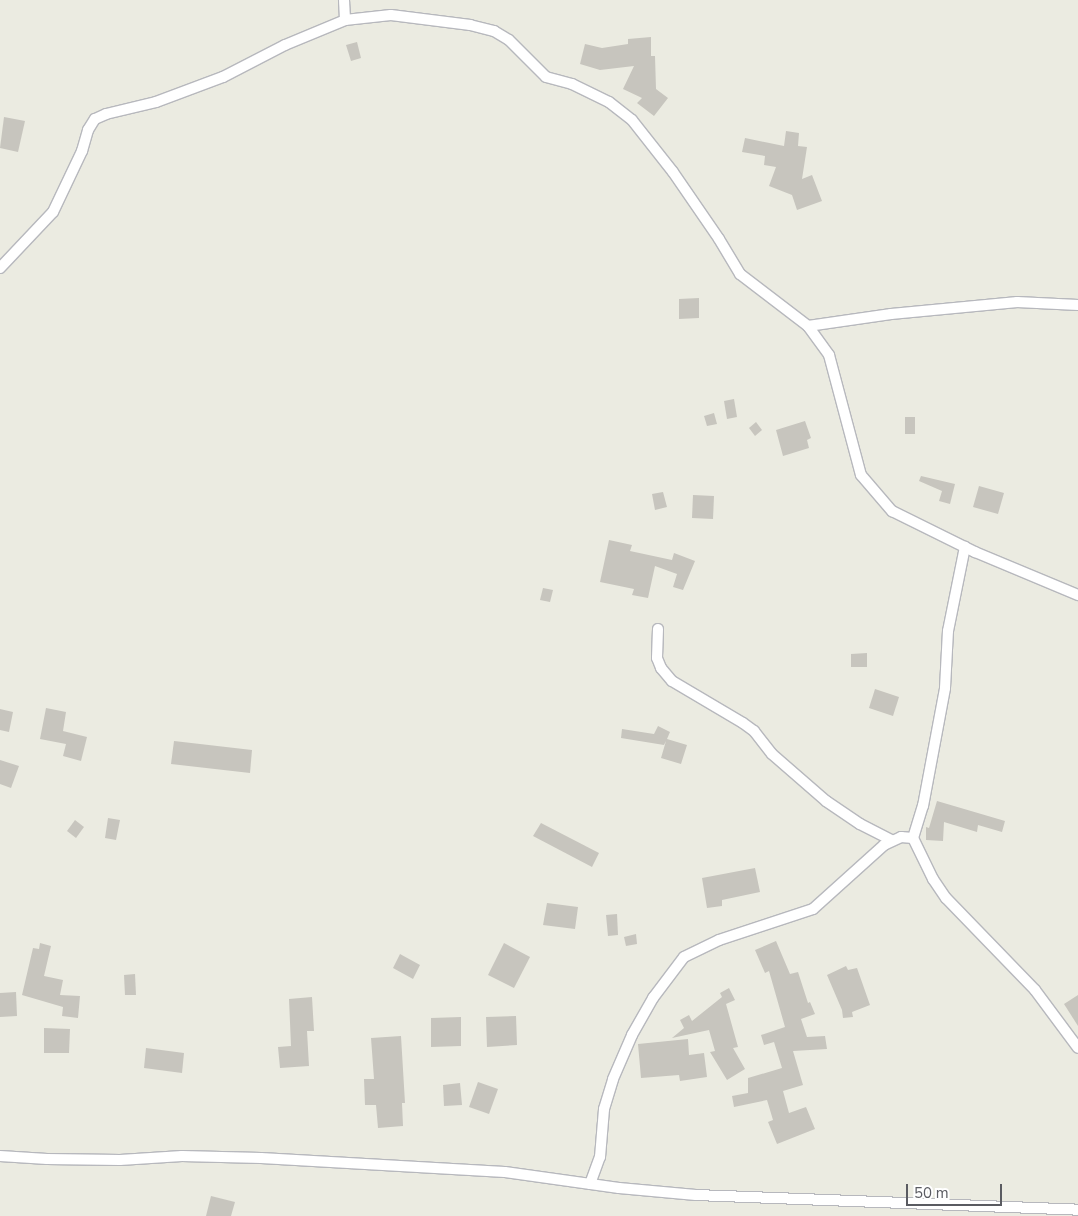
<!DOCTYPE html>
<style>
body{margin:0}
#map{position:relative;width:1078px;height:1216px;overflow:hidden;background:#ebebe1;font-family:"Nunito Sans",sans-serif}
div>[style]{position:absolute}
.building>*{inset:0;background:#c7c5be}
.roads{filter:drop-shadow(1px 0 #b7b8bd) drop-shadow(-1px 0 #b7b8bd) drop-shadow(0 1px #b7b8bd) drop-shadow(0 -1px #b7b8bd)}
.minor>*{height:10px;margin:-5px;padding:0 5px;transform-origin:5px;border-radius:5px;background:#fff}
span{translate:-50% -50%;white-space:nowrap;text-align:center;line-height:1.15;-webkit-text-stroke:4px #fff;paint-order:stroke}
.scale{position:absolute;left:906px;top:1184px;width:96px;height:22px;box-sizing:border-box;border:2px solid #5a5b61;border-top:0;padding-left:6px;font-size:15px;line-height:18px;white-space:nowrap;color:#5a5b61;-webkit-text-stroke:4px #fff;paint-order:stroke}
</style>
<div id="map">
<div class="building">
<div style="clip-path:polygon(651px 37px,651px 56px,655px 56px,656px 89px,668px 98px,654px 116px,637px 103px,642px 98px,623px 89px,634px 66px,600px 70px,580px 64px,585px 44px,602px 48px,628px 44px,628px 39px)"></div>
<div style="clip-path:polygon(357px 42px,361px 58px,351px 61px,346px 45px)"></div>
<div style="clip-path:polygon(4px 117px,25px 121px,18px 152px,0 148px)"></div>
<div style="clip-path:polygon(786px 131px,799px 133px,798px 146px,807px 147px,802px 179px,812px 175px,822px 201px,797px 210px,792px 195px,769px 186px,776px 167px,764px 165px,765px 156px,742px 152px,745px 138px,784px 146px)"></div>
<div style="clip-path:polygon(699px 298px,699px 318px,679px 319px,679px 299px)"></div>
<div style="clip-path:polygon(734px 399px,737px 417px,727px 419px,724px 401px)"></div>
<div style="clip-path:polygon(714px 413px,717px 424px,707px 426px,704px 416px)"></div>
<div style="clip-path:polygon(905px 417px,915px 417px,915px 434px,905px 434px)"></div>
<div style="clip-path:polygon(805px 421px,811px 438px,807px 440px,809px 448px,783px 456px,776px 430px)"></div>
<div style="clip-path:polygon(756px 422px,762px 430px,755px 436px,749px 428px)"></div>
<div style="clip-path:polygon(921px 476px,955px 484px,950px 504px,939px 501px,942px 491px,919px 481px)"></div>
<div style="clip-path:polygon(979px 486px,1004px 493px,998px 514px,973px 507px)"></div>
<div style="clip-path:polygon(663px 492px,667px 507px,655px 510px,652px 494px)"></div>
<div style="clip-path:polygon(693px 495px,714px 496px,713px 519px,692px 518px)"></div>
<div style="clip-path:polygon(609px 540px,632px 545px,630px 551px,672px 560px,674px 553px,695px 561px,683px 590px,673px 587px,677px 574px,655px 566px,648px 598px,632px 595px,634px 589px,600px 582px)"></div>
<div style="clip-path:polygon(543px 588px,553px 590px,550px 602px,540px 600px)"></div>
<div style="clip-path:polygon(867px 653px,867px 667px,851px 667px,851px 654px)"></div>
<div style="clip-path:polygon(875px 689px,899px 697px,893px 716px,869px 708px)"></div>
<div style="clip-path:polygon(46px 708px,66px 712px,63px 731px,87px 737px,81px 761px,63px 756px,66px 744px,40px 739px)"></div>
<div style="clip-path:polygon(0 709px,13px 712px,9px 732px,0 730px)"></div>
<div style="clip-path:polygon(658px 726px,670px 732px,667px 739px,687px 745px,681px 764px,661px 758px,666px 741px,664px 745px,621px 738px,622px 729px,654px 734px)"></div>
<div style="clip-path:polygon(174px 741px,252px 750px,250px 773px,171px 764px)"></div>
<div style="clip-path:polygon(0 760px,19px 766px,11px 788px,0 784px)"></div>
<div style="clip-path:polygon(937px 801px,1005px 821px,1002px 832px,978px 825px,977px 832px,944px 822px,943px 841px,926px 840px,926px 827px,929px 828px)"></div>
<div style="clip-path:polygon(108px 818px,120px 820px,116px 840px,105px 838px)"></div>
<div style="clip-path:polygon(75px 820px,84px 827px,76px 838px,67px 831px)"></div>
<div style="clip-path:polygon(541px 823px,599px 853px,592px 867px,533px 836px)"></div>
<div style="clip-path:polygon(755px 868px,760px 892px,722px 900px,722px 906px,707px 908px,702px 878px)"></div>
<div style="clip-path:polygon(547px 903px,578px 907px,575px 929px,543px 925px)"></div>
<div style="clip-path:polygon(617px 914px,618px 935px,608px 936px,606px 915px)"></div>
<div style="clip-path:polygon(636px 934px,637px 944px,626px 946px,624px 937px)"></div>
<div style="clip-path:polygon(776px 941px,790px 974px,798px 972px,808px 1003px,810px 1002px,815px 1014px,801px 1019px,807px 1037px,825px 1036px,827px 1049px,793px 1051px,803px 1085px,783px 1091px,789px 1113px,806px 1107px,815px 1129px,777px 1144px,768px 1122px,773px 1120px,767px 1100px,734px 1107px,732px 1096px,748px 1093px,748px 1078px,782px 1068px,774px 1042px,764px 1045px,761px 1035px,785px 1027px,769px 971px,765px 973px,755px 950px)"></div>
<div style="clip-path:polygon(40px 943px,51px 946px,44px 976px,63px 980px,60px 995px,80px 996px,78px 1018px,62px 1016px,63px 1007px,22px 995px,33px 948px,39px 949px)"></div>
<div style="clip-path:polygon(504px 943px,530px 957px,514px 988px,488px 975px)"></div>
<div style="clip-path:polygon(400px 954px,420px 965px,413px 979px,393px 968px)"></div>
<div style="clip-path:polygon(846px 966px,848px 970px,857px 968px,870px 1005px,852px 1012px,853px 1017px,843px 1018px,842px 1010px,827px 975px)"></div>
<div style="clip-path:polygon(135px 974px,136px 995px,125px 995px,124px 975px)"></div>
<div style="clip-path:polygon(729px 988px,735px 1000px,726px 1004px,738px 1047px,733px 1048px,745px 1069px,727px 1080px,710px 1052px,715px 1051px,709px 1030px,672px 1038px,684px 1028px,680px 1020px,689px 1015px,692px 1021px,722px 997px,720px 993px)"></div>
<div style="clip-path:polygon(16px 992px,17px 1016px,0 1017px,0 993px)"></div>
<div style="clip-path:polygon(1078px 995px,1078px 1026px,1064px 1004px)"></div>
<div style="clip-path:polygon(312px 997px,314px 1031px,307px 1031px,309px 1066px,280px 1068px,278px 1047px,291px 1046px,289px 999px)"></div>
<div style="clip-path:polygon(516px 1016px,517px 1045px,487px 1047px,486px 1017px)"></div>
<div style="clip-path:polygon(461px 1017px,461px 1046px,431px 1047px,431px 1018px)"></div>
<div style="clip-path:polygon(44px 1028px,70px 1029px,69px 1053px,44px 1053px)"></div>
<div style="clip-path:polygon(401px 1036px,405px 1103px,402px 1103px,403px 1126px,378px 1128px,376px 1105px,365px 1105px,364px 1079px,374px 1079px,371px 1038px)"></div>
<div style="clip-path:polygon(688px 1039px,689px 1055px,704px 1053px,707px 1077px,680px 1081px,679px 1075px,641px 1078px,638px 1044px)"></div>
<div style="clip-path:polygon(146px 1048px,184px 1053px,182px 1073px,144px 1068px)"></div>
<div style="clip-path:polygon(478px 1082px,498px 1089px,489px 1114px,469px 1107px)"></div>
<div style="clip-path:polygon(460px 1083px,462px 1105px,444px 1106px,443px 1085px)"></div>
<div style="clip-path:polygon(211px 1196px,235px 1202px,231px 1216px,206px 1216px)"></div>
</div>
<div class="roads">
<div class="minor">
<div style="left:344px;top:0;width:20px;rotate:87deg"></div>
<div style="left:0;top:268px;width:77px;rotate:-46.6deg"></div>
<div style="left:53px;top:212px;width:68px;rotate:-64.6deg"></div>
<div style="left:82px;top:151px;width:22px;rotate:-74deg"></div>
<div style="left:88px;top:130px;width:13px;rotate:-58deg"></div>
<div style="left:95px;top:119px;width:12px;rotate:-24deg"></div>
<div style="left:106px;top:114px;width:51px;rotate:-13.5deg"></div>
<div style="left:156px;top:102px;width:72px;rotate:-20.5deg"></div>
<div style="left:223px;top:77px;width:70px;rotate:-27.3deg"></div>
<div style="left:285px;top:45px;width:65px;rotate:-22.6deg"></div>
<div style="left:345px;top:20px;width:46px;rotate:-6.2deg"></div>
<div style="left:391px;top:15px;width:80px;rotate:7.2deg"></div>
<div style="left:470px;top:25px;width:25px;rotate:14deg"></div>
<div style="left:494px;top:31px;width:17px;rotate:31deg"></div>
<div style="left:509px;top:40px;width:52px;rotate:45deg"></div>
<div style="left:546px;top:77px;width:27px;rotate:15deg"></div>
<div style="left:572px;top:84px;width:41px;rotate:25.9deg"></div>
<div style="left:609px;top:102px;width:29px;rotate:38deg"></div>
<div style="left:632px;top:120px;width:66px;rotate:51.7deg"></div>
<div style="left:673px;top:172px;width:81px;rotate:55.5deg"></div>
<div style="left:719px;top:239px;width:41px;rotate:59deg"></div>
<div style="left:740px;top:274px;width:86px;rotate:37.4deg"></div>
<div style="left:808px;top:326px;width:36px;rotate:54deg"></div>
<div style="left:829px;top:355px;width:124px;rotate:75.1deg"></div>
<div style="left:861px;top:475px;width:48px;rotate:49.3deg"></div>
<div style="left:892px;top:511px;width:93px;rotate:26.3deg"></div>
<div style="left:975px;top:552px;width:112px;rotate:22.7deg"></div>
<div style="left:808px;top:326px;width:84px;rotate:-8.2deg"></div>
<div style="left:891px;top:314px;width:127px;rotate:-5.4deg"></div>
<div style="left:1017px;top:302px;width:61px;rotate:2.8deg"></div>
<div style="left:658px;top:629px;width:29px;rotate:92deg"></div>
<div style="left:657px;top:658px;width:11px;rotate:68deg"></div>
<div style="left:661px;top:668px;width:17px;rotate:50deg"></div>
<div style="left:672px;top:681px;width:82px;rotate:30.6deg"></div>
<div style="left:743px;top:723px;width:14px;rotate:36deg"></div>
<div style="left:754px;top:731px;width:29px;rotate:52deg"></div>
<div style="left:772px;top:754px;width:72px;rotate:41deg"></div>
<div style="left:826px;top:801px;width:41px;rotate:34.1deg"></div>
<div style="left:860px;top:824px;width:36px;rotate:27deg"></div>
<div style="left:913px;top:838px;width:46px;rotate:64deg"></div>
<div style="left:933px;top:879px;width:23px;rotate:56deg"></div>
<div style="left:946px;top:898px;width:128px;rotate:45.9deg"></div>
<div style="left:1035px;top:990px;width:72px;rotate:53.4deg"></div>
<div style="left:0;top:1156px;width:47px;rotate:3.7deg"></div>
<div style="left:47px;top:1159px;width:73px;rotate:0.8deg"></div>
<div style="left:120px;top:1160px;width:62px;rotate:-3.7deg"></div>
<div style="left:182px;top:1156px;width:79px;rotate:1.5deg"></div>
<div style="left:261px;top:1158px;width:244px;rotate:3.3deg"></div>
<div style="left:505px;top:1172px;width:115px;rotate:8deg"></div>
<div style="left:619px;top:1188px;width:77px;rotate:5.2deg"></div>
<div style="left:696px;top:1195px;width:382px;rotate:2.2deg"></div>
<div style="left:590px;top:1184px;width:29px;rotate:-70deg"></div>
<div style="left:600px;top:1157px;width:48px;rotate:-85.2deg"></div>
<div style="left:604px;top:1109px;width:31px;rotate:-73deg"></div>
<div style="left:613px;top:1079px;width:48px;rotate:-66.6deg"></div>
<div style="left:632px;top:1035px;width:43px;rotate:-60.4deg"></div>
<div style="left:653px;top:998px;width:51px;rotate:-52.9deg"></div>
<div style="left:684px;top:957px;width:39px;rotate:-26deg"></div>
<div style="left:719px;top:940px;width:99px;rotate:-18.3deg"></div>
<div style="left:813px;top:909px;width:96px;rotate:-42deg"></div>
<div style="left:884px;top:845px;width:19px;rotate:-25deg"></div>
<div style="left:901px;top:837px;width:12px;rotate:5deg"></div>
<div style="left:913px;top:838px;width:34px;rotate:-73deg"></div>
<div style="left:923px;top:806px;width:120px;rotate:-79.4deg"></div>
<div style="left:945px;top:688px;width:57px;rotate:-87deg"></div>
<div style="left:948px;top:631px;width:86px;rotate:-78.6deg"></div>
</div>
</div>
<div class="scale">50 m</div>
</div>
